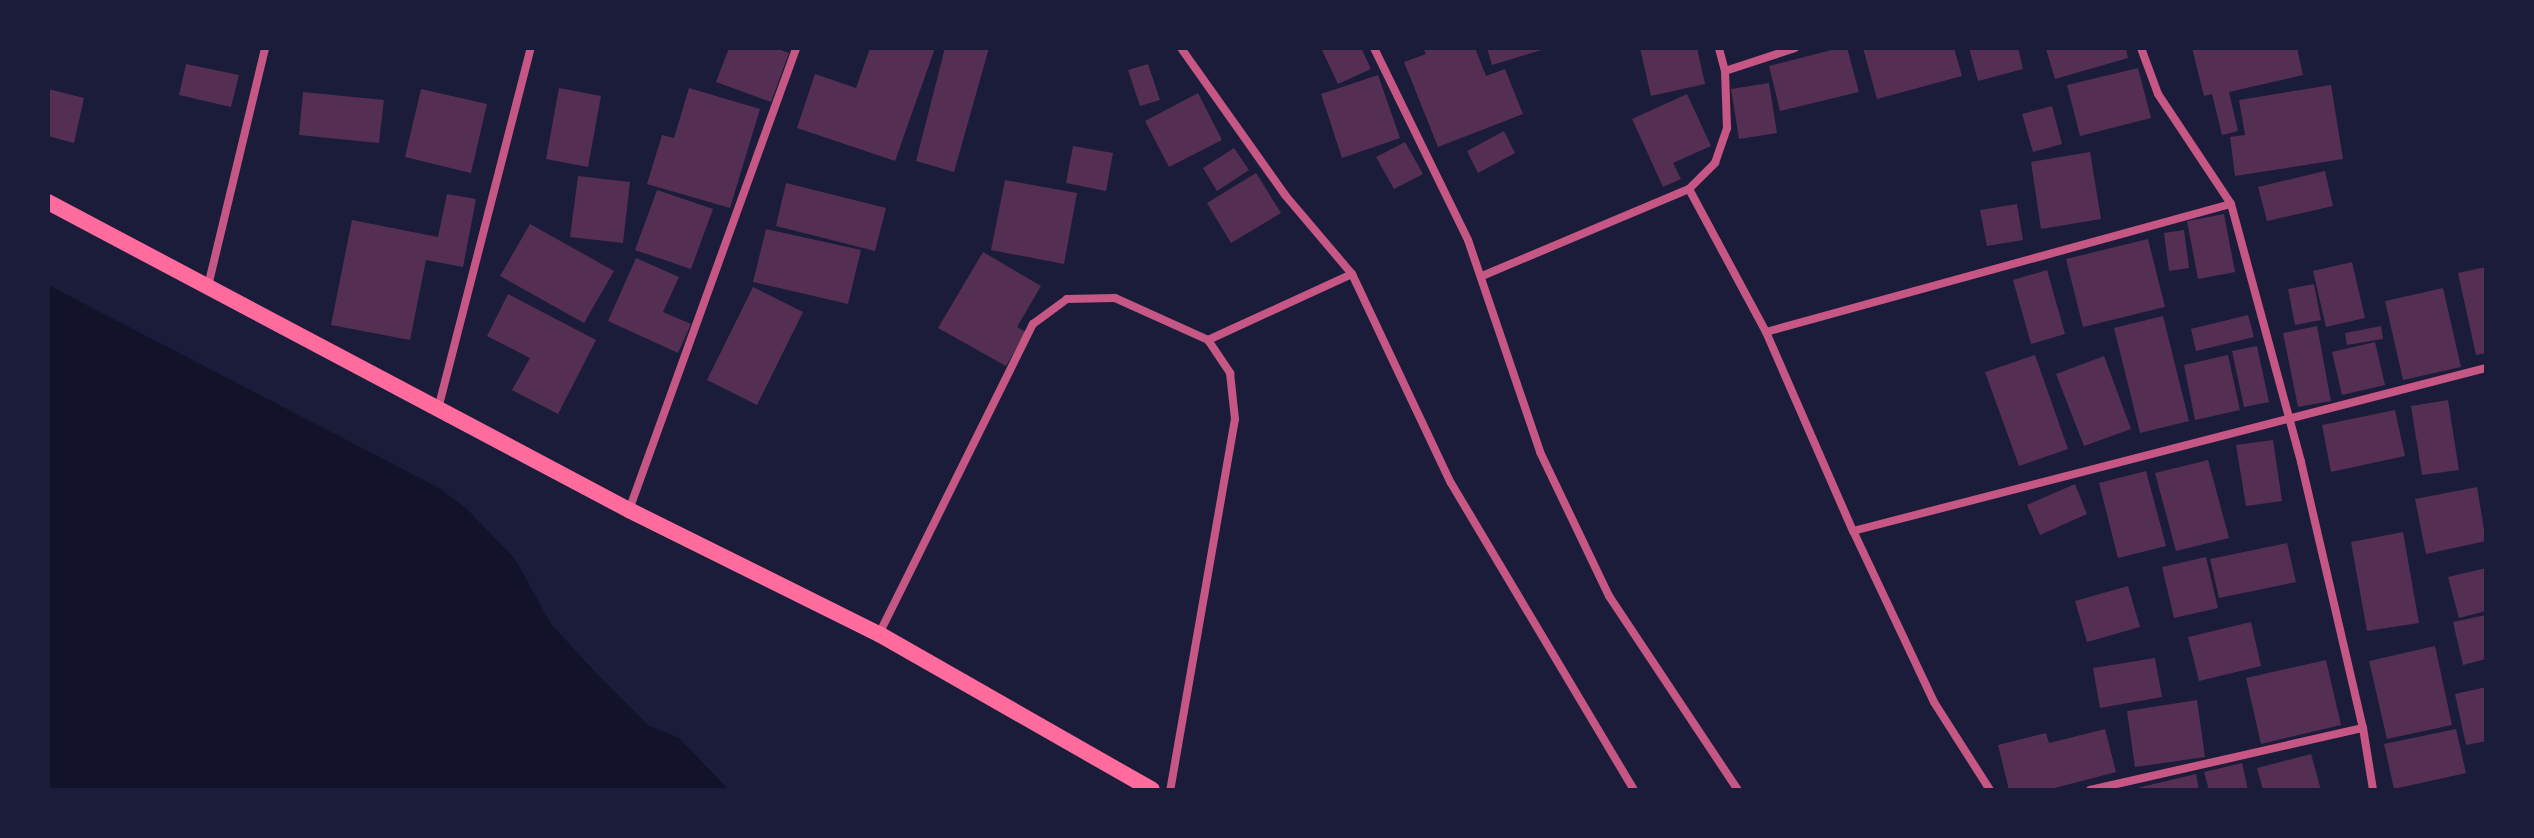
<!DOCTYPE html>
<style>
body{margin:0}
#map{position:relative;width:2534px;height:838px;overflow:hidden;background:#1b1b3a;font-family:"Alegreya Sans",sans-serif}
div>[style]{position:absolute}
.water>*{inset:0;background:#12122b}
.building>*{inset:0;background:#542f53}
.minor>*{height:8px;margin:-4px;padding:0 4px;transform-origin:4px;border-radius:4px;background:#c65784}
.secondary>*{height:16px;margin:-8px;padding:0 8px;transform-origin:8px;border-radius:8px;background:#ff6b9d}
span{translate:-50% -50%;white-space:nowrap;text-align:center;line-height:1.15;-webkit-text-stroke:6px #1b1b3a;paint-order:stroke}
.frame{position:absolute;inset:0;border:50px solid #1b1b3a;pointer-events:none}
</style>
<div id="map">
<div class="water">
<div style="clip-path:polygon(48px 285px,439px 488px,466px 508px,515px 559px,551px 624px,597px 674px,648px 725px,679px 738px,729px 790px,48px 790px)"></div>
</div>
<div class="building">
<div style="clip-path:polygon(729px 48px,775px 48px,789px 53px,771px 102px,716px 82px)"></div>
<div style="clip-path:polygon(870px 48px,935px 48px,895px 161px,797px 128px,815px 74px,856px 88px)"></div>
<div style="clip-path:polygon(945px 48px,989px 48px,954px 172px,916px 161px)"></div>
<div style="clip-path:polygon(1321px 48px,1361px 48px,1371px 69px,1338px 84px)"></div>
<div style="clip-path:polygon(1423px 48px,1475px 48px,1486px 76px,1505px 69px,1523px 114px,1438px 147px,1404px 62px,1426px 54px)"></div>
<div style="clip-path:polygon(1487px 48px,1545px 48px,1545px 49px,1492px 65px)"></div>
<div style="clip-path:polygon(1640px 48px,1697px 48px,1705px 84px,1651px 96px)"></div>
<div style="clip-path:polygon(1839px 48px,1847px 48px,1859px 92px,1780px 111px,1769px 66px)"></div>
<div style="clip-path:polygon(1863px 48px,1954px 48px,1962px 76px,1877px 99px)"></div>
<div style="clip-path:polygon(1969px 48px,2018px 48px,2023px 69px,1978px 81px)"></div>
<div style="clip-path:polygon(2126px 48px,2128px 58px,2055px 79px,2046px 49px)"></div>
<div style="clip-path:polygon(2192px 48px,2297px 48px,2303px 75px,2229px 92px,2238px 131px,2222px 135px,2212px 94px,2204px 96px)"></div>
<div style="clip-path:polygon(186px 64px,239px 75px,231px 107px,179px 95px)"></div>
<div style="clip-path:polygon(1148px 64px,1160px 100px,1140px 106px,1128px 70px)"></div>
<div style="clip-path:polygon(2138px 68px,2151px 118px,2080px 136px,2067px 85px)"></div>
<div style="clip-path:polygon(1378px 75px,1400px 138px,1342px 158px,1321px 94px)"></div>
<div style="clip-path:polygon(1769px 83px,1777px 133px,1739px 139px,1731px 89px)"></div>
<div style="clip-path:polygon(2331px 85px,2343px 159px,2235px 176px,2230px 137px,2245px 135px,2239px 100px)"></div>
<div style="clip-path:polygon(559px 88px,601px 96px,588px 167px,546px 159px)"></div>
<div style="clip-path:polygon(689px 88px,760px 109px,730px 208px,647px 184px,662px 135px,674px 138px)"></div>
<div style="clip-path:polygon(48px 89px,84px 98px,74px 143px,48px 136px)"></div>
<div style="clip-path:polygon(421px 89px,487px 104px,471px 173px,405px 157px)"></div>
<div style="clip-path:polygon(303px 92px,384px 100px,379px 143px,299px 135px)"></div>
<div style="clip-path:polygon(1198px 93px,1222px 140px,1169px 167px,1145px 121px)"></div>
<div style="clip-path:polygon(1687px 94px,1711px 146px,1673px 163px,1681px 179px,1663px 187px,1632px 119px)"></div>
<div style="clip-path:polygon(2052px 106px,2062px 144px,2033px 152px,2022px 114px)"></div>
<div style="clip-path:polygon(1504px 131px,1515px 153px,1478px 173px,1467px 151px)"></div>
<div style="clip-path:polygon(1405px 142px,1423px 174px,1394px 189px,1376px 157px)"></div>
<div style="clip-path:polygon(1073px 146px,1113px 153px,1106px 191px,1066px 183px)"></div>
<div style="clip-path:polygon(1234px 148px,1249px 170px,1217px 191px,1203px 168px)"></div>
<div style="clip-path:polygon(2090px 152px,2101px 219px,2041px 229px,2031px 162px)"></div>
<div style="clip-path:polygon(2325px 171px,2333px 206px,2267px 221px,2258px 187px)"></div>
<div style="clip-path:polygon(1256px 173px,1281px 213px,1231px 243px,1207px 203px)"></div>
<div style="clip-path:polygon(578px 176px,630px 182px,623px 243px,570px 237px)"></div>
<div style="clip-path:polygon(1005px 180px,1077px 193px,1064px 264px,991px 250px)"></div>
<div style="clip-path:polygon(786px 183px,886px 208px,875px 251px,776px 226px)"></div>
<div style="clip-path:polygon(657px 190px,713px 209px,691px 269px,635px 250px)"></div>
<div style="clip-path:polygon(447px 194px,476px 199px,463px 267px,426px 260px,410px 340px,331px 325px,352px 220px,438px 237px)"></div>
<div style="clip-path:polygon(2017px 204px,2023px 240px,1987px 246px,1980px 210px)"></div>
<div style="clip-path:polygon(2224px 214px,2235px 272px,2198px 279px,2187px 221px)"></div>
<div style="clip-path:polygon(530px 224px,614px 271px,584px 323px,500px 276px)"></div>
<div style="clip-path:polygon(766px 229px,861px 250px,848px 304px,753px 282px)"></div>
<div style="clip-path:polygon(2184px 230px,2189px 268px,2169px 271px,2164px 233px)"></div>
<div style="clip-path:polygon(2148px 239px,2165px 307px,2083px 327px,2066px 259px)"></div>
<div style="clip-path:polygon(983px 252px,1041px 286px,1017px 327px,1026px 332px,1006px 366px,938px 328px)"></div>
<div style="clip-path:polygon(636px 258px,679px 277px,663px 312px,691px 324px,678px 353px,608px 321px)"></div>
<div style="clip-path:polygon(2352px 262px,2365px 318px,2326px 327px,2313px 271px)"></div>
<div style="clip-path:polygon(2486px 267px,2486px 353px,2476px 355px,2458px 273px)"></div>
<div style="clip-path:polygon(2047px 270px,2065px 334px,2031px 344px,2013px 280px)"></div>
<div style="clip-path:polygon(2314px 284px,2321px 320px,2295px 325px,2288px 289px)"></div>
<div style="clip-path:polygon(753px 287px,803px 312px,757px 405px,707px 380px)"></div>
<div style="clip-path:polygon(2443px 288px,2461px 367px,2403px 380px,2385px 301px)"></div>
<div style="clip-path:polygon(508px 294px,596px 340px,558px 414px,512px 390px,530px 358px,487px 336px)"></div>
<div style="clip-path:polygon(2248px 315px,2254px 337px,2196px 351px,2191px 329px)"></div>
<div style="clip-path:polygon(2163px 316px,2189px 421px,2140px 433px,2114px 328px)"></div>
<div style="clip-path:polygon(2317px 326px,2331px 401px,2298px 407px,2283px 333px)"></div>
<div style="clip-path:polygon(2381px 326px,2383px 339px,2347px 345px,2345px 333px)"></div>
<div style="clip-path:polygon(2375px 342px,2385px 385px,2342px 395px,2332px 352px)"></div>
<div style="clip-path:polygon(2257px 346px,2269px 402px,2244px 407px,2232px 351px)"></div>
<div style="clip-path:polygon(2035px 355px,2068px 449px,2019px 466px,1985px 372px)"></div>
<div style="clip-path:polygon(2228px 355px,2240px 410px,2195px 420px,2184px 365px)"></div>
<div style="clip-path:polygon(2104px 356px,2131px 429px,2084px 446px,2056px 374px)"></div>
<div style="clip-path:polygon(2448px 400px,2459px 470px,2422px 475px,2411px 406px)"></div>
<div style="clip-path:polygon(2395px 410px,2405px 456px,2331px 472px,2322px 425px)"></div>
<div style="clip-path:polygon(2273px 440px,2282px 501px,2246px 506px,2236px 445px)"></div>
<div style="clip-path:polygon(2208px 460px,2229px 538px,2176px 551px,2155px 473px)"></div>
<div style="clip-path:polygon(2146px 471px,2166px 546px,2118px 558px,2099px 483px)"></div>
<div style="clip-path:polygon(2075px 484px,2087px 514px,2040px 535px,2027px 505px)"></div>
<div style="clip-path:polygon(2477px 487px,2486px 541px,2426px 554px,2415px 499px)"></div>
<div style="clip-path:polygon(2403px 532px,2419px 623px,2367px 631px,2351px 542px)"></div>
<div style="clip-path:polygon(2287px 543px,2296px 582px,2219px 598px,2210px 559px)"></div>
<div style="clip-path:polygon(2206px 557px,2218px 608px,2174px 618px,2162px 567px)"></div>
<div style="clip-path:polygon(2486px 568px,2486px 611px,2459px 618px,2448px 577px)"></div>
<div style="clip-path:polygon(2128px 586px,2140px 627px,2087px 642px,2075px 601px)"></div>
<div style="clip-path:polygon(2486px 615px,2486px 659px,2463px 665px,2453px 622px)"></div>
<div style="clip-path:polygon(2251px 622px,2261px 666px,2199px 681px,2188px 637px)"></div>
<div style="clip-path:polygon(2435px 646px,2452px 725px,2387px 739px,2369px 661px)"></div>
<div style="clip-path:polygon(2155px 658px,2162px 697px,2100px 708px,2093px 668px)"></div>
<div style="clip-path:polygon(2326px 660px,2341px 725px,2261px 744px,2246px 678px)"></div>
<div style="clip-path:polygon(2486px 687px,2486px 741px,2466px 745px,2455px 694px)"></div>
<div style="clip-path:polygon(2197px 700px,2205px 757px,2135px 767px,2127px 711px)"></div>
<div style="clip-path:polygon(2105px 729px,2116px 772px,2047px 790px,2009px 790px,1998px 745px,2046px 733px,2049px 743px)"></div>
<div style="clip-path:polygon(2456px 729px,2466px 773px,2394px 789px,2384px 744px)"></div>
<div style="clip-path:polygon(2311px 754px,2321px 790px,2263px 790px,2257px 768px)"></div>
<div style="clip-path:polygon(2242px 763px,2248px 790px,2209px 790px,2204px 772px)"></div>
<div style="clip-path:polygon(2196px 774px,2199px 790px,2133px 790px,2133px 789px)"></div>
</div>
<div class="minor">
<div style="left:1181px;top:48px;width:180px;rotate:54.7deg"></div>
<div style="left:1285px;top:195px;width:104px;rotate:49.7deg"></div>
<div style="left:1352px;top:274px;width:231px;rotate:64.7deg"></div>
<div style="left:1451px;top:483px;width:357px;rotate:59.2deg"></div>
<div style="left:1374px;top:48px;width:214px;rotate:63.9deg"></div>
<div style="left:1468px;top:240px;width:224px;rotate:71.2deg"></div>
<div style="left:1540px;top:452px;width:160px;rotate:64.4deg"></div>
<div style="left:1609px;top:596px;width:233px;rotate:56.4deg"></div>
<div style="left:2141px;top:48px;width:49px;rotate:69.7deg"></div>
<div style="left:2158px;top:94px;width:132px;rotate:56.4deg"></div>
<div style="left:2231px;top:204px;width:267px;rotate:74.8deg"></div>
<div style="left:2301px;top:462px;width:273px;rotate:76.9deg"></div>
<div style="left:2363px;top:728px;width:63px;rotate:80.8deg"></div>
<div style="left:1725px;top:71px;width:74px;rotate:-18.2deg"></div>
<div style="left:1689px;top:189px;width:162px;rotate:61.7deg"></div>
<div style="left:1766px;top:332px;width:217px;rotate:66.4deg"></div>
<div style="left:1482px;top:276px;width:225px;rotate:-22.8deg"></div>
<div style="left:1689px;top:189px;width:37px;rotate:-45deg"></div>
<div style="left:1715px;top:163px;width:37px;rotate:-71deg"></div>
<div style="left:1727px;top:128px;width:57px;rotate:-92deg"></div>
<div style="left:1725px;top:71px;width:24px;rotate:-105deg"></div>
<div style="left:208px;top:286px;width:245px;rotate:-76.5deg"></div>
<div style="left:1766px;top:332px;width:482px;rotate:-15.4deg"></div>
<div style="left:1208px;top:340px;width:158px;rotate:-24.6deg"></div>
<div style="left:438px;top:409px;width:373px;rotate:-75.6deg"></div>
<div style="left:629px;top:510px;width:491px;rotate:-70.1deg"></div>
<div style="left:879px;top:634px;width:346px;rotate:-63.6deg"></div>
<div style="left:1033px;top:324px;width:42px;rotate:-36.3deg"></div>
<div style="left:1067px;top:299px;width:48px;rotate:-1.2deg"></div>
<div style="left:1115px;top:298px;width:102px;rotate:24.3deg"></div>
<div style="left:1208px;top:340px;width:40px;rotate:56deg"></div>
<div style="left:1230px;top:373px;width:46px;rotate:83.8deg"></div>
<div style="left:1235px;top:419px;width:377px;rotate:99.9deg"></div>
<div style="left:1990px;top:790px;width:104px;rotate:-122.5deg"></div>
<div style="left:1934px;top:702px;width:189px;rotate:-115.3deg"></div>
<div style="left:1853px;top:531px;width:654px;rotate:-14.44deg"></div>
<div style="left:2090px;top:790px;width:280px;rotate:-12.8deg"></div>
</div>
<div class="secondary">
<div style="left:48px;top:202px;width:658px;rotate:27.93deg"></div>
<div style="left:629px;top:510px;width:279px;rotate:26.4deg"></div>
<div style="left:879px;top:634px;width:314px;rotate:29.7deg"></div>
</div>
<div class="frame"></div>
</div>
